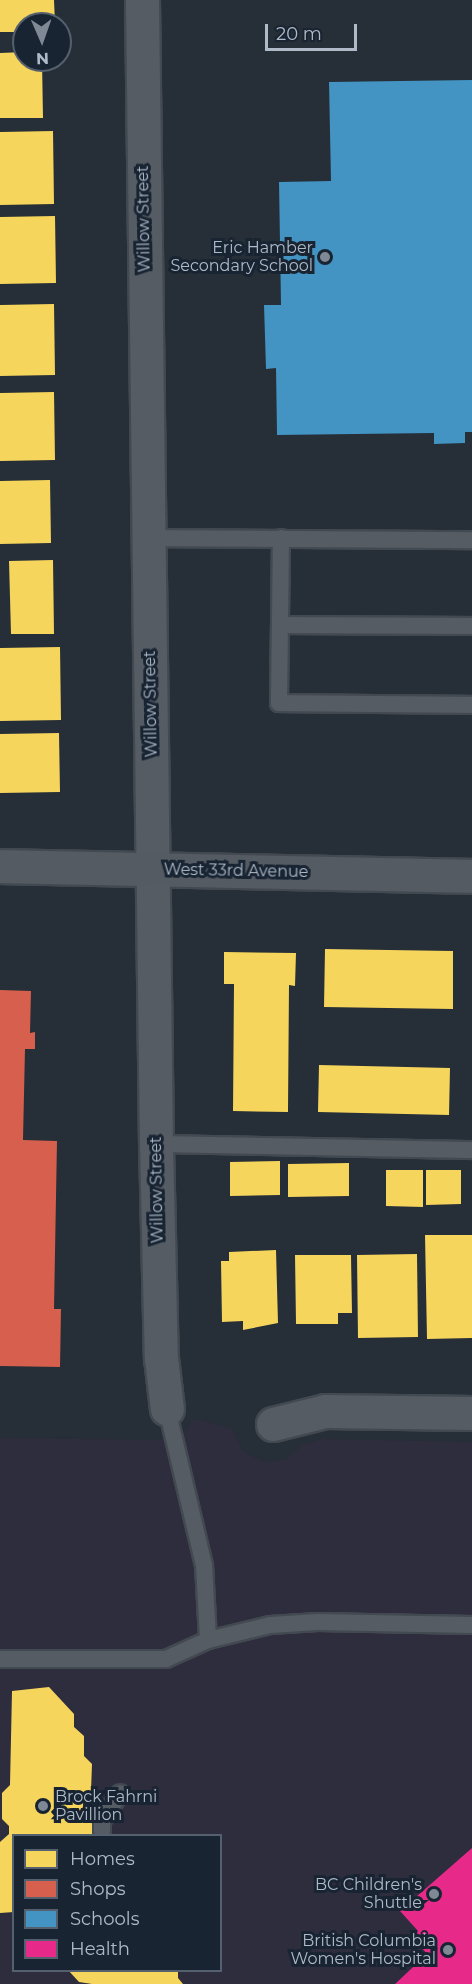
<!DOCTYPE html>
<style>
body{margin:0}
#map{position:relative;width:472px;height:1984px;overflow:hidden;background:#262e37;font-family:Montserrat,sans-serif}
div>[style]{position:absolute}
.medical>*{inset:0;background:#2e2d3d}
.homes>*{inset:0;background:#f6d55c}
.shops>*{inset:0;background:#d6604d}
.schools>*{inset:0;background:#4393c3}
.health>*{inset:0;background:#e7298a}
.roads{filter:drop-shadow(2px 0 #434950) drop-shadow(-2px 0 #434950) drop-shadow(0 2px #434950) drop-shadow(0 -2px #434950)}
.lane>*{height:16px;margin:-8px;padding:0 8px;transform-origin:8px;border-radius:8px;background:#565c64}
.street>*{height:33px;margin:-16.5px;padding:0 16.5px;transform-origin:16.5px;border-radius:16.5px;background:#565c64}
.secondary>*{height:33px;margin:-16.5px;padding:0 16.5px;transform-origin:16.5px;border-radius:16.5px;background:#555b63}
.dots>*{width:16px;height:16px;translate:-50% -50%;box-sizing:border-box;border:3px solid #192432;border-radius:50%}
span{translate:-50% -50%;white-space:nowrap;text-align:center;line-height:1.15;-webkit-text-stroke:6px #192432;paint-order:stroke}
.street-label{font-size:16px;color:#afbac9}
.poi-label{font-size:16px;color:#afbac9}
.right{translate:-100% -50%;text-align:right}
.left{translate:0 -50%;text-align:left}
.legend{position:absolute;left:12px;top:1834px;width:210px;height:138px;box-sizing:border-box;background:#192432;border:2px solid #55606e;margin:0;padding:8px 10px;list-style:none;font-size:18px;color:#afbac9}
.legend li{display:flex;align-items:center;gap:12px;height:30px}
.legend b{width:30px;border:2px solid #55606e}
.north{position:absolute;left:12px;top:12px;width:60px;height:60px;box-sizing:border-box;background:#192432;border:2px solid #55606e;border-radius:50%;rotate:178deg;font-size:16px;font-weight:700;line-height:24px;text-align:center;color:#afbac9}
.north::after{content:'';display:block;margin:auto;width:21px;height:27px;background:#7f8996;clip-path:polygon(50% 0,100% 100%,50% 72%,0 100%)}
.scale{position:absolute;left:265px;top:24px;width:92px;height:27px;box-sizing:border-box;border:3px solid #afbac9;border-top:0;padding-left:8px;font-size:18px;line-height:21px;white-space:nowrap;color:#afbac9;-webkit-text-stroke:4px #192432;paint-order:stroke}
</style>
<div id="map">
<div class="medical">
<div style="clip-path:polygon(evenodd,199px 1419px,232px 1429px,243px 1451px,263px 1462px,287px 1459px,302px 1445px,322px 1439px,472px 1442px,472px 1984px,0 1984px,0 1438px,157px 1440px,188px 1429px,191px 1420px,199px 1419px,14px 1836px,220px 1836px,220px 1970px,14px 1970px,14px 1836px)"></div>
</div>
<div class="homes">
<div style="clip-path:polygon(0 0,54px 0,55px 24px,24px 24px,24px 32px,0 32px)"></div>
<div style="clip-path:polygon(24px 52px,24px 60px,42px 60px,43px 118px,0 118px,0 53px)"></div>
<div style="clip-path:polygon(53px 131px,54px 204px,0 205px,0 132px)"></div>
<div style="clip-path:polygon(55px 216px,56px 283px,0 284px,0 217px)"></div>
<div style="clip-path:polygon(54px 304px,55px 375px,0 376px,0 305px)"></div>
<div style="clip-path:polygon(54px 392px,55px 460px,0 461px,0 393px)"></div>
<div style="clip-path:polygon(50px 480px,51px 543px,0 544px,0 481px)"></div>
<div style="clip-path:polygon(53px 560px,54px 634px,11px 634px,9px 561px)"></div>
<div style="clip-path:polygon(60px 647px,61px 720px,0 721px,0 648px)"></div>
<div style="clip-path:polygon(59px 733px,60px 792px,0 793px,0 734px)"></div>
<div style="clip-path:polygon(325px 949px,453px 951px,453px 1009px,324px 1007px)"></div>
<div style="clip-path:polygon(224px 952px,296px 953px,295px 986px,289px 985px,288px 1112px,233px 1111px,234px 984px,224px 984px)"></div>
<div style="clip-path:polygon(319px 1065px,450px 1068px,449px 1115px,318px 1112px)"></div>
<div style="clip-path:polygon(280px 1161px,280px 1195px,230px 1196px,230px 1162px)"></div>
<div style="clip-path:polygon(349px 1163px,349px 1196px,288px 1197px,288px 1164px)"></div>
<div style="clip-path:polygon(386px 1170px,423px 1170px,423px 1207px,386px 1206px)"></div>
<div style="clip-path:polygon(426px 1170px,461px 1170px,461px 1204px,426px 1205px)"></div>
<div style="clip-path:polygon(425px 1235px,472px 1235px,472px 1338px,427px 1339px)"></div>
<div style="clip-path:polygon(276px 1250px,278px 1323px,243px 1330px,243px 1321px,222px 1322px,221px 1261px,229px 1261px,229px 1252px)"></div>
<div style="clip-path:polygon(417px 1254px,418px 1337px,358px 1338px,357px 1255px)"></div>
<div style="clip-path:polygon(295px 1255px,351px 1255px,352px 1313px,338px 1313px,338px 1324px,296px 1324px)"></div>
<div style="clip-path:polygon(49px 1687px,74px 1714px,74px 1727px,84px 1736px,84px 1756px,92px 1764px,91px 1791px,83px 1797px,83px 1815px,99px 1830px,113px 1836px,14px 1836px,14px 1912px,0 1913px,0 1842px,9px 1834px,9px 1826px,2px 1819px,2px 1793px,10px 1785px,12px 1691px)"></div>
<div style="clip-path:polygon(68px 1970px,178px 1970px,178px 1978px,183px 1984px,92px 1984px,79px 1982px)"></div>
</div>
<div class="shops">
<div style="clip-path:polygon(0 990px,31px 991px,30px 1033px,35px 1032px,35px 1049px,25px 1049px,23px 1140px,57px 1141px,54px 1309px,61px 1309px,60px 1367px,0 1366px)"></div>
</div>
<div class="schools">
<div style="clip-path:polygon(472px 80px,472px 432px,465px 432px,465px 443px,434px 444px,434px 433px,277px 435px,276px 368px,266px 369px,264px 305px,281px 305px,279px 182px,331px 181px,329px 82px)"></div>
</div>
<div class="health">
<div style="clip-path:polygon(472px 1848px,472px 1984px,395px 1984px,427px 1954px,412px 1936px,418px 1931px,400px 1911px)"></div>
</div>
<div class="roads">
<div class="lane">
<div style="left:148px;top:538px;width:324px;rotate:0.4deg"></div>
<div style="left:281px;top:538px;width:165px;rotate:90.7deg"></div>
<div style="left:279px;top:703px;width:193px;rotate:0.6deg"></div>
<div style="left:280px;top:625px;width:192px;rotate:0.3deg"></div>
<div style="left:156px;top:1144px;width:316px;rotate:1.1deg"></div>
<div style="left:167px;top:1409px;width:160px;rotate:76.7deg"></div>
<div style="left:204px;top:1565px;width:75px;rotate:86.9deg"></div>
<div style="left:0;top:1659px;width:166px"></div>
<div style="left:166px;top:1659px;width:46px;rotate:-24.3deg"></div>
<div style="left:208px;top:1640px;width:64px;rotate:-13.6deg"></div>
<div style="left:270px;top:1625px;width:48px;rotate:-3.6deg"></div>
<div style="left:318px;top:1622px;width:154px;rotate:1.1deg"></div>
<div style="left:102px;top:1831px;width:10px;rotate:-90deg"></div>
<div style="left:102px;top:1821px;width:33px;rotate:-57deg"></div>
</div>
<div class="street">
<div style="left:142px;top:0;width:1144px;rotate:89.3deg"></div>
<div style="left:156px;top:1144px;width:214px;rotate:88.7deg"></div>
<div style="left:161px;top:1358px;width:51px;rotate:83.3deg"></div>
<div style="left:273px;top:1424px;width:54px;rotate:-14deg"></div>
<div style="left:325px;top:1411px;width:147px;rotate:0.8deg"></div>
</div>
<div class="secondary">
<div style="left:0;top:866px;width:472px;rotate:1.2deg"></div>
</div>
</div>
<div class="dots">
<div style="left:325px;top:257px;background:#7f8996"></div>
<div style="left:43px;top:1806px;background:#7f8996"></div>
<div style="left:434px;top:1894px;background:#7f8996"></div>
<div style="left:448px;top:1950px;background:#7f8996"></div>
</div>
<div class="street-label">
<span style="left:144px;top:219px;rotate:-91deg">Willow Street</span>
<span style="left:151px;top:704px;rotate:-91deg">Willow Street</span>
<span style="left:236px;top:871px;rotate:1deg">West 33rd Avenue</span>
<span style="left:157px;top:1190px;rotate:-91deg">Willow Street</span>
</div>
<div class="poi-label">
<span class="right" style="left:313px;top:257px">Eric Hamber<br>Secondary School</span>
<span class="left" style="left:55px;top:1806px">Brock Fahrni<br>Pavillion</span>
<span class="right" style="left:422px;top:1894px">BC Children's<br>Shuttle</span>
<span class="right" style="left:436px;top:1950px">British Columbia<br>Women's Hospital</span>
</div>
<ul class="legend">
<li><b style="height:16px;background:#f6d55c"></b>Homes</li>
<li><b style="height:16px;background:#d6604d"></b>Shops</li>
<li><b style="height:16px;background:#4393c3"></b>Schools</li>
<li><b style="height:16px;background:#e7298a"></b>Health</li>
</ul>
<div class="north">N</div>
<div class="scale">20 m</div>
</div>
